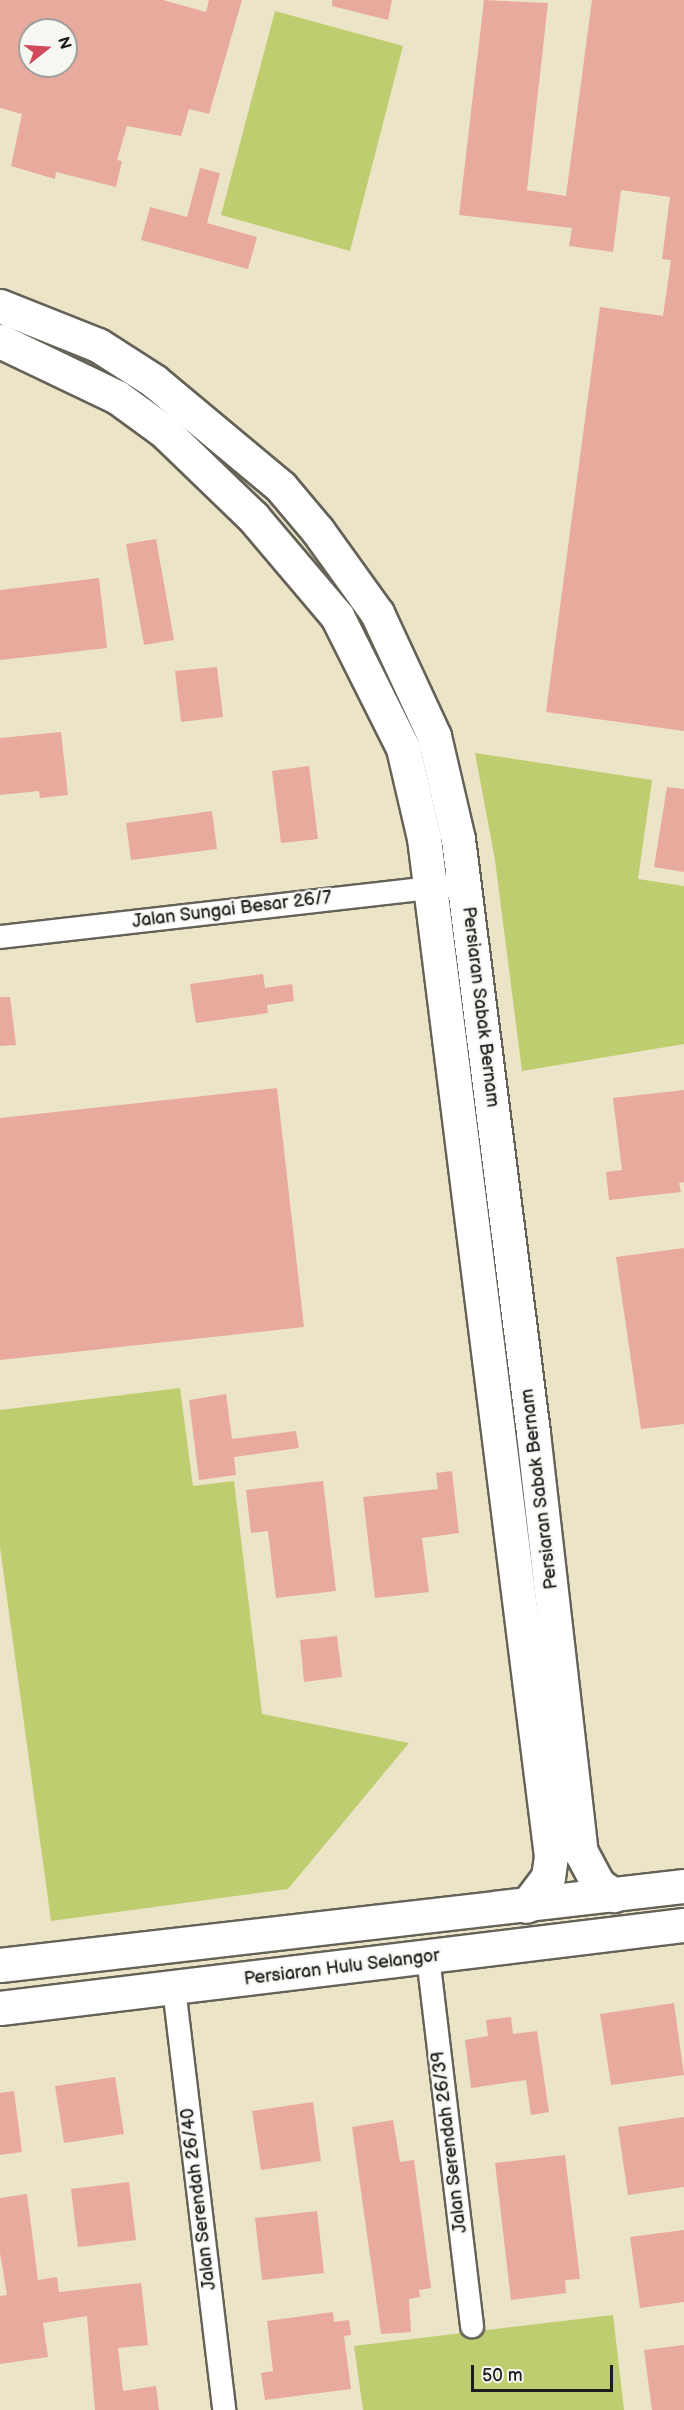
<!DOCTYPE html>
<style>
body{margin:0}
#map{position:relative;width:684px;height:2410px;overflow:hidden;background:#ece4c7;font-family:"Balsamiq Sans",sans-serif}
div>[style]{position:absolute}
.green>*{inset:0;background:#becd6f}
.building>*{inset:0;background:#e9aa9e}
.roads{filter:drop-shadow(2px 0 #656258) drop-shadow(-2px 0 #656258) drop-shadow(0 2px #656258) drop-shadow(0 -2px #656258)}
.street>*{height:22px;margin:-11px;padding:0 11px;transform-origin:11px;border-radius:11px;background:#fff}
.secondary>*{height:33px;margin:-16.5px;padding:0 16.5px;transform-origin:16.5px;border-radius:16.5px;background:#fff}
.primary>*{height:33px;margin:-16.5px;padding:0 16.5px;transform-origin:16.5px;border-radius:16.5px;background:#fff}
span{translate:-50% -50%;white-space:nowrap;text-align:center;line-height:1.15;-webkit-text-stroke:4.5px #f6f6f2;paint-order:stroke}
.street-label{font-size:18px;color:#1c1c1c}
.north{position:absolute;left:18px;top:18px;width:60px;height:60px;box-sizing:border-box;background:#f6f6f2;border:2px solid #9f9f9c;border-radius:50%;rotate:73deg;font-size:16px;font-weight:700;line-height:24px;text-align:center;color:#1c1c1c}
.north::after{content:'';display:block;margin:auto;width:21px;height:27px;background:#d1495b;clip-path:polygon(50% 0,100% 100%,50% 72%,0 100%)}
.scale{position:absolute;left:471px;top:2365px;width:142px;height:27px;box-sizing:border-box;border:3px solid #1c1c1c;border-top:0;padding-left:8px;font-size:18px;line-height:21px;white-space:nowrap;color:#1c1c1c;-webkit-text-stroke:4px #f6f6f2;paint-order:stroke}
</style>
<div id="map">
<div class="green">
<div style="clip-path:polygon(275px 11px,403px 46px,350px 251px,221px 215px)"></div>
<div style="clip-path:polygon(475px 753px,652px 780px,638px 879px,684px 886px,684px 1044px,522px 1071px,495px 860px)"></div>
<div style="clip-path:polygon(180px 1388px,193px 1486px,234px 1481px,262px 1714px,409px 1743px,288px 1889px,51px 1921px,0 1547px,0 1410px)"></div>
<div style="clip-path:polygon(613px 2315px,624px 2410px,363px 2410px,354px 2346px)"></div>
</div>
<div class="building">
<div style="clip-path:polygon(evenodd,0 0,163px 0,206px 12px,209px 0,242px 0,209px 114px,189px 109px,181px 136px,127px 126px,117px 160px,122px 161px,116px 187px,56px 172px,55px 179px,11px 166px,22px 114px,0 108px,0 0,30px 30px,66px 30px,66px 66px,30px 66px,30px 30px)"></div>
<div style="clip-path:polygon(332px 0,392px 0,388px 20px,332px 6px)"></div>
<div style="clip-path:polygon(484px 0,548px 3px,527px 190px,566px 196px,592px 0,684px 0,684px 731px,546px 712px,600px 307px,663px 316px,671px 260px,662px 259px,670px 197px,621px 190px,613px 252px,569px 246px,572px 228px,459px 215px)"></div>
<div style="clip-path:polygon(200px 168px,220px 173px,207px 223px,257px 237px,248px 269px,141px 240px,150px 207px,187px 217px)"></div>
<div style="clip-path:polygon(156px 539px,174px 640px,144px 645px,126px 544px)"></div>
<div style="clip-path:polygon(99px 578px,107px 648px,0 660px,0 590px)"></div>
<div style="clip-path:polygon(217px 667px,223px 717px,181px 722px,175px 671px)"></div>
<div style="clip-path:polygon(61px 732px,68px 795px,40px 798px,39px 791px,0 795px,0 738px)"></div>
<div style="clip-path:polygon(309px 766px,318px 839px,281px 843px,272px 771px)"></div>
<div style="clip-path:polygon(667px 787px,684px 789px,684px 872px,654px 867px)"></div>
<div style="clip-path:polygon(212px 811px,217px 849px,131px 860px,126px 823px)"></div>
<div style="clip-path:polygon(263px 974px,265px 988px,292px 984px,294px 1001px,267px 1005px,268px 1013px,196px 1023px,190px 984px)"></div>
<div style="clip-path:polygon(0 997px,10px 997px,16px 1045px,0 1046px)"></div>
<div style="clip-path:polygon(277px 1088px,304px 1327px,0 1360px,0 1118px)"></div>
<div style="clip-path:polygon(684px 1090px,684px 1182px,679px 1183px,681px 1192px,609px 1200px,606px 1172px,622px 1170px,613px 1098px)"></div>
<div style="clip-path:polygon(684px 1248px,684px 1424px,641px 1429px,616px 1257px)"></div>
<div style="clip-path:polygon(226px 1394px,232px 1439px,296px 1431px,299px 1448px,234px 1457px,236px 1475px,199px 1480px,189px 1400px)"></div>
<div style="clip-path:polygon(452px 1471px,459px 1533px,422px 1538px,429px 1592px,375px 1598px,363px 1497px,438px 1489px,436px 1473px)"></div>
<div style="clip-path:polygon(323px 1481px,336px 1591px,276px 1598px,268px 1531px,251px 1533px,246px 1490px)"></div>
<div style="clip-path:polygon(337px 1636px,342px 1677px,304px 1682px,300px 1640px)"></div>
<div style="clip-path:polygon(674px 2003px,684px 2075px,611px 2085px,600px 2014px)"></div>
<div style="clip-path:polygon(511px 2017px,513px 2034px,537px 2031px,549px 2112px,531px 2115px,526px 2080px,471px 2088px,465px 2040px,488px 2036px,486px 2020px)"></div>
<div style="clip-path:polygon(115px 2077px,124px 2134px,64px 2143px,55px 2086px)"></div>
<div style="clip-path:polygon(14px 2091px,22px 2152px,0 2155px,0 2093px)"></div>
<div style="clip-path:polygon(313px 2102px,321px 2161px,261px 2170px,252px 2111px)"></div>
<div style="clip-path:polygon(684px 2117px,684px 2187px,628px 2195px,618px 2127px)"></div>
<div style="clip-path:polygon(393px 2120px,400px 2162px,414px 2160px,431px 2288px,419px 2290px,420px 2297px,409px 2299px,411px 2332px,381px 2334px,352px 2127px)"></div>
<div style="clip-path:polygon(565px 2155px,580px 2279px,565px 2280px,566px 2293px,511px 2300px,495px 2163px)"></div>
<div style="clip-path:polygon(129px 2182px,136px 2240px,78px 2247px,71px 2189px)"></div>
<div style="clip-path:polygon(27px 2194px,38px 2280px,57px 2277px,59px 2292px,141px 2283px,148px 2345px,118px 2348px,123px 2391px,156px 2386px,159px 2410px,95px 2410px,87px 2316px,43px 2323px,48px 2357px,0 2364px,0 2296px,7px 2295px,0 2253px,0 2198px)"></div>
<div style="clip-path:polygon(317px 2211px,324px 2273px,262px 2280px,255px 2218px)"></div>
<div style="clip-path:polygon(684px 2230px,684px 2302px,640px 2308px,630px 2237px)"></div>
<div style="clip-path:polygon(333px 2312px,334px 2322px,349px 2320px,351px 2335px,344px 2336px,351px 2389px,265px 2400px,261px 2373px,273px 2371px,267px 2321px)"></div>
<div style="clip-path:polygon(684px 2345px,684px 2410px,652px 2410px,644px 2350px)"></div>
</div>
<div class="roads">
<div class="street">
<div style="left:0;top:937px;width:467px;rotate:-6.5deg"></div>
<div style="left:428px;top:1957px;width:372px;rotate:83.2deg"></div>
<div style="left:174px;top:1988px;width:425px;rotate:83.2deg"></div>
</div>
<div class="secondary">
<div style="left:0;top:306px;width:105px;rotate:21.7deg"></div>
<div style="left:98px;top:345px;width:67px;rotate:32.7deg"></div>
<div style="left:154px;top:381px;width:165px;rotate:39.8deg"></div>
<div style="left:281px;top:487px;width:57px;rotate:49.9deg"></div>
<div style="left:318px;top:531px;width:101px;rotate:54.3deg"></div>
<div style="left:377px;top:613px;width:136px;rotate:65.1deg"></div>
<div style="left:434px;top:736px;width:106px;rotate:76.9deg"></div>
<div style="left:458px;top:839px;width:599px;rotate:82.8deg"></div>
<div style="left:533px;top:1433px;width:422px;rotate:83.5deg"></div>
<div style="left:581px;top:1852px;width:36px;rotate:62deg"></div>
<div style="left:598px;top:1884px;width:19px;rotate:36deg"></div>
<div style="left:0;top:341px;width:130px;rotate:25.6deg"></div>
<div style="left:117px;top:397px;width:58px;rotate:35.9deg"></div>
<div style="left:164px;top:431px;width:124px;rotate:44deg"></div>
<div style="left:253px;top:517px;width:130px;rotate:49.7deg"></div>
<div style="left:337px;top:616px;width:148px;rotate:63.4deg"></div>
<div style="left:403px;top:748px;width:92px;rotate:76.9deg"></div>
<div style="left:424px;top:838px;width:1026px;rotate:82.89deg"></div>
<div style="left:551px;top:1856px;width:21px;rotate:98deg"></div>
<div style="left:548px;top:1877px;width:36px;rotate:127deg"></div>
</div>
<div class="primary">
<div style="left:0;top:1965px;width:689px;rotate:-6.59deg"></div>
<div style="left:0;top:2008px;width:689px;rotate:-6.92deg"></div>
</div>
</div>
<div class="street-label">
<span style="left:232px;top:910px;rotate:-7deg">Jalan Sungai Besar 26/7</span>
<span style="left:480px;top:1007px;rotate:83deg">Persiaran Sabak Bernam</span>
<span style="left:540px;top:1489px;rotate:-97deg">Persiaran Sabak Bernam</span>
<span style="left:342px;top:1968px;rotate:-7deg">Persiaran Hulu Selangor</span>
<span style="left:450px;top:2142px;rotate:-97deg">Jalan Serendah 26/39</span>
<span style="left:199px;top:2199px;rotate:-97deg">Jalan Serendah 26/40</span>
</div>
<div class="north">N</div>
<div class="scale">50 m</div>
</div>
